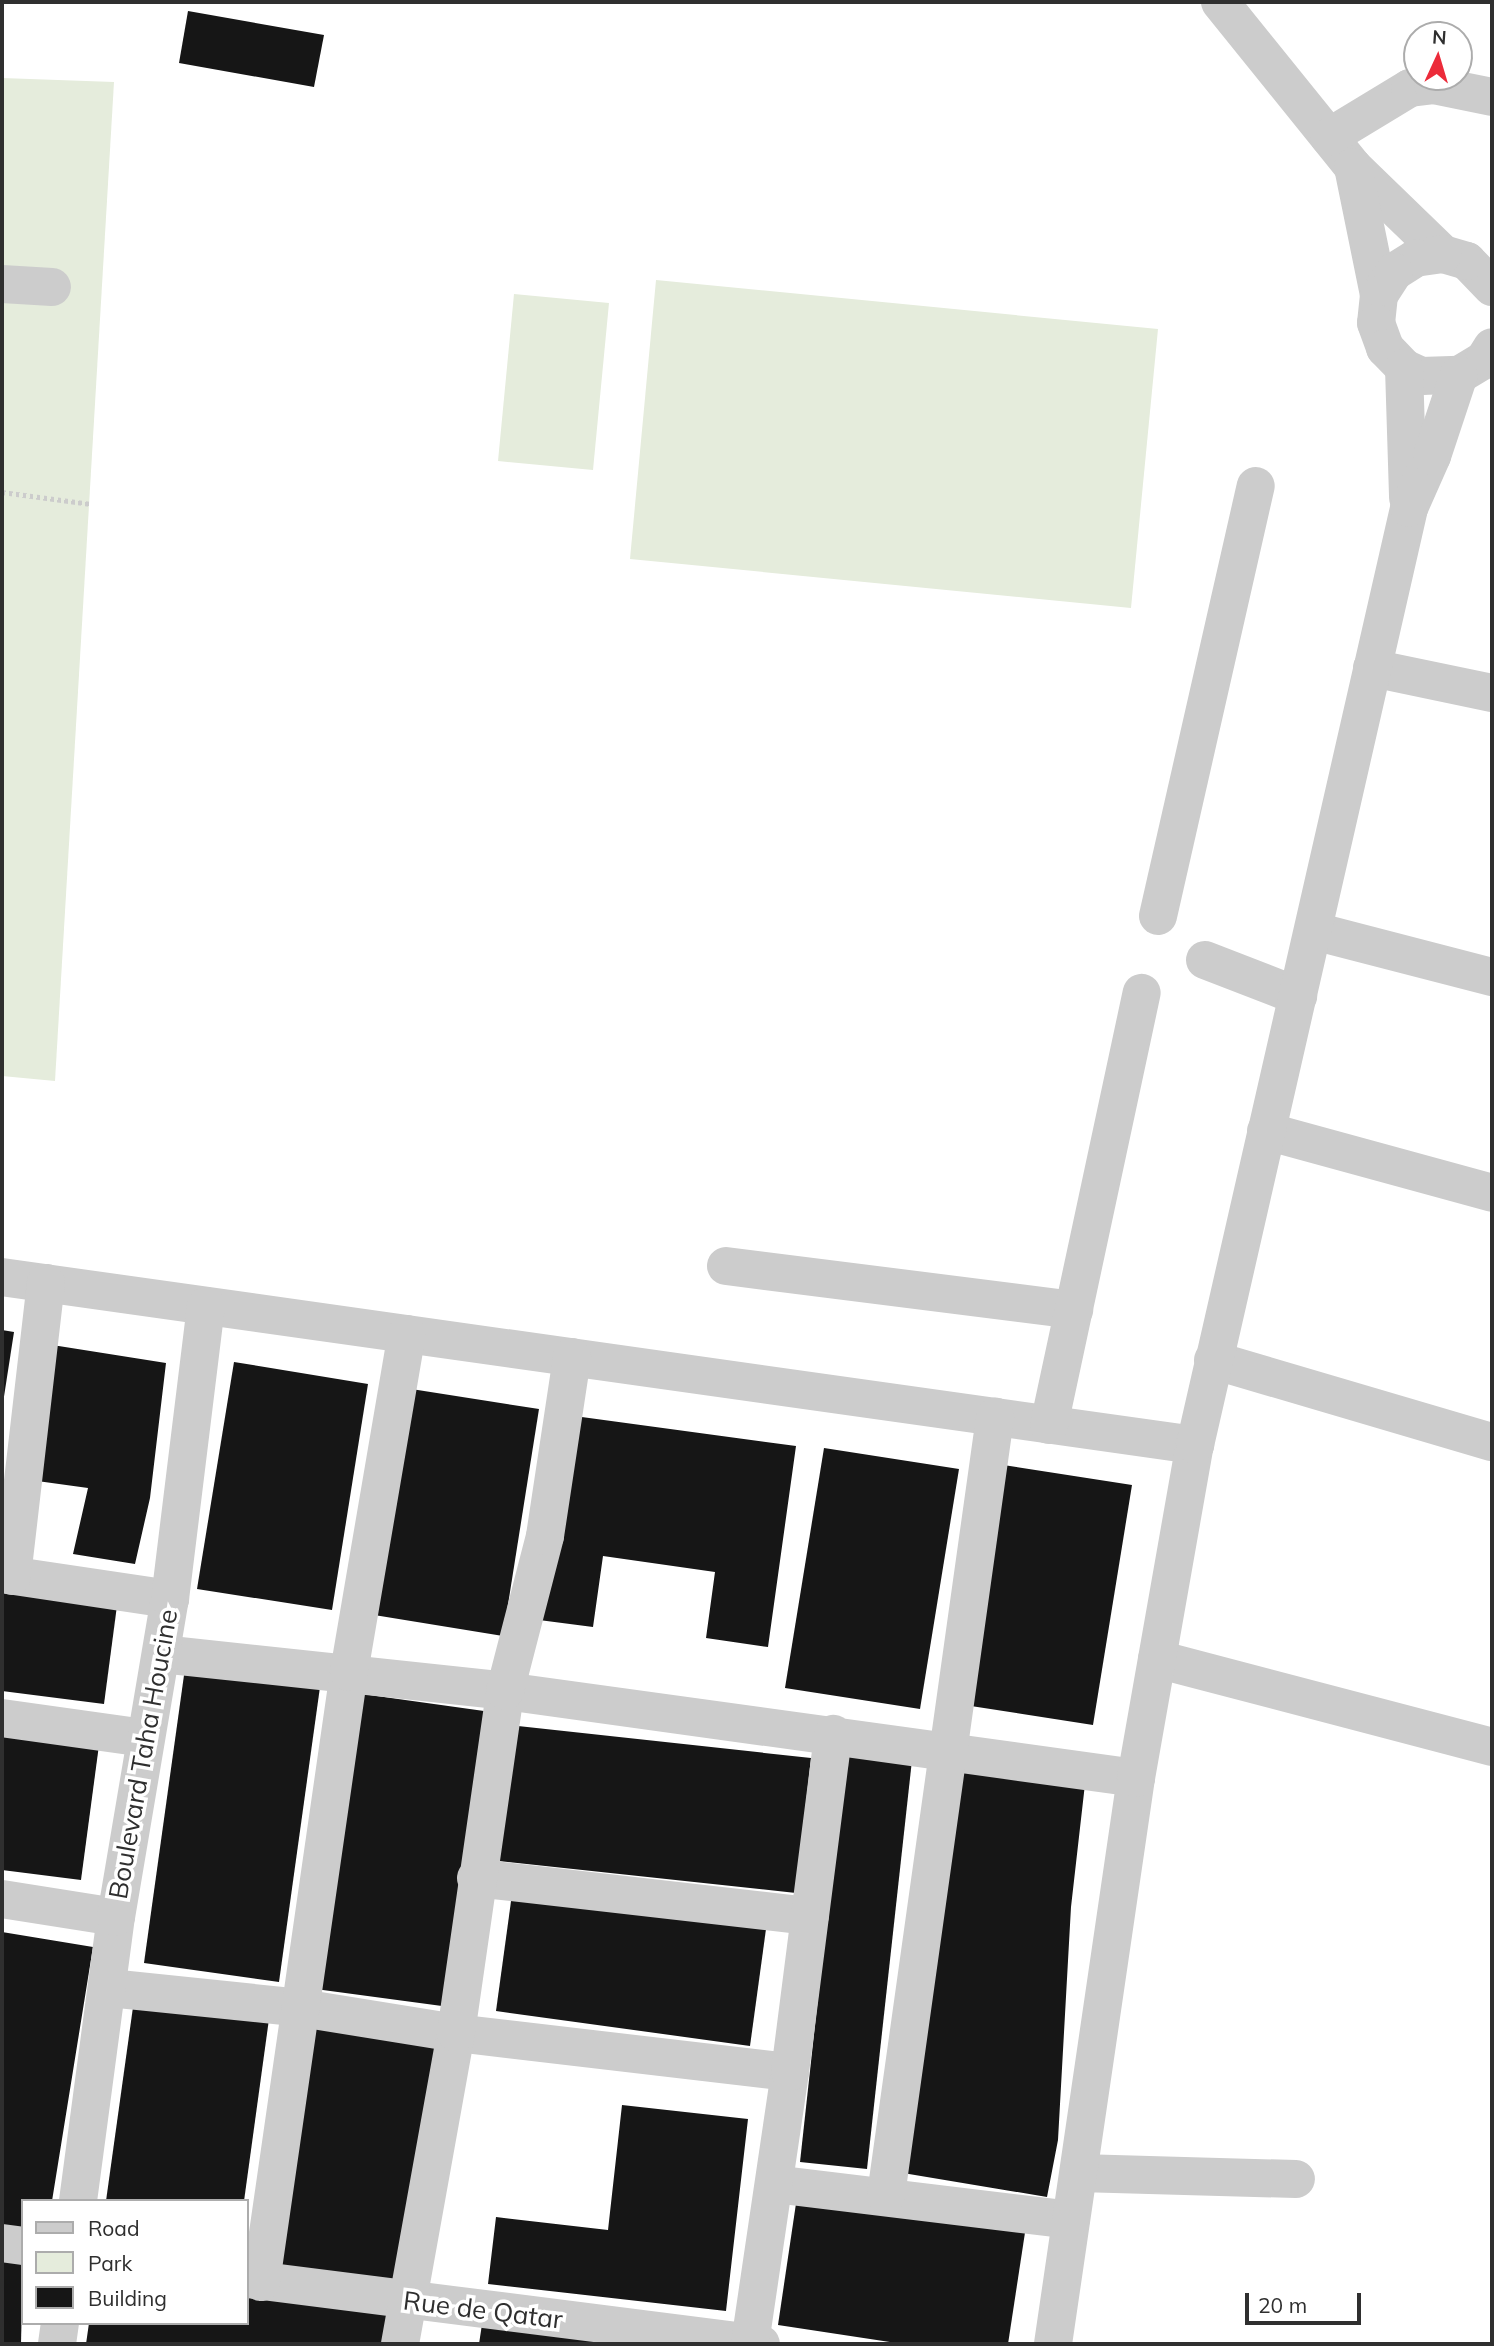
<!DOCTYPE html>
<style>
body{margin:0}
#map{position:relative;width:1494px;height:2346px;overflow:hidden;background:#fff;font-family:Mulish,sans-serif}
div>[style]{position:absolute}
.green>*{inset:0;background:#e5ecdc}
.building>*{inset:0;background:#161616}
.path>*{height:4.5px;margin-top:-2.25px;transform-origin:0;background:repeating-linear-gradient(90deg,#ccc 0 3.5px,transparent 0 7px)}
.minor>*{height:38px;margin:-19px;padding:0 19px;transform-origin:19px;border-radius:19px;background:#ccc}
span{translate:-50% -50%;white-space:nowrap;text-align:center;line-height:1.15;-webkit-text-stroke:7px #fff;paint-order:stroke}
.street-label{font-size:26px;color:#2f2f2f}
.frame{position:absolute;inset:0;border:4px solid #2f2f2f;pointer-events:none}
.legend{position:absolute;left:21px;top:2199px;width:228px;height:126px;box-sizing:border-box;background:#fff;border:2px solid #acacac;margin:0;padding:9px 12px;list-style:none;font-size:21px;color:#2f2f2f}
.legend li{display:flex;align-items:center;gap:14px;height:35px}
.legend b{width:35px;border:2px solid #acacac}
.north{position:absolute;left:1403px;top:21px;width:70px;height:70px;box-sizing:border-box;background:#fff;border:2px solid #acacac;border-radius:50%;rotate:4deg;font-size:19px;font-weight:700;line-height:28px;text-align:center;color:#2f2f2f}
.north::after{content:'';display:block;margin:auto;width:24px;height:32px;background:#ec2b3a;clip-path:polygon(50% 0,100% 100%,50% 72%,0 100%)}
.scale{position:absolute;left:1245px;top:2293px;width:116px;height:32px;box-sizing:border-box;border:4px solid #2f2f2f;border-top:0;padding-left:9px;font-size:21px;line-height:24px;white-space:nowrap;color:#2f2f2f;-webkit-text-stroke:5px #fff;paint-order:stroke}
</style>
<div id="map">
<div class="green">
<div style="clip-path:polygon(2px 78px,114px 82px,55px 1081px,2px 1076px)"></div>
<div style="clip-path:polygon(656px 280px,1158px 329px,1131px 608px,630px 559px)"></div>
<div style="clip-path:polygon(514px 294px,609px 303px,593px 470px,498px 461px)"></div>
</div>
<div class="building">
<div style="clip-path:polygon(188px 11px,324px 35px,314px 87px,179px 63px)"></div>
<div style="clip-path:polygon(2px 1330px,14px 1332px,3px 1403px,2px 1403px)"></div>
<div style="clip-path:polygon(46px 1344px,166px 1363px,150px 1498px,135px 1564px,73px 1554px,88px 1488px,30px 1480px)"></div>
<div style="clip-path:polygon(234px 1362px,368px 1384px,332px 1610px,197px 1589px)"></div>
<div style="clip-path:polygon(405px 1388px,539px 1409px,503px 1636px,368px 1614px)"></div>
<div style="clip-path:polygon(567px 1415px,796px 1446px,768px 1647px,706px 1638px,715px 1572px,603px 1556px,593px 1627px,539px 1620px)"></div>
<div style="clip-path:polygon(824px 1448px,959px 1469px,920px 1709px,785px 1688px)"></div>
<div style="clip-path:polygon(997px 1464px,1132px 1485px,1093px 1725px,958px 1704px)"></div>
<div style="clip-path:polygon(2px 1583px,118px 1598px,104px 1704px,2px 1691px)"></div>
<div style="clip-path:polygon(185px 1668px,320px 1687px,279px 1982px,144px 1963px)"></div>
<div style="clip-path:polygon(348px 1692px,484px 1711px,442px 2006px,308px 1988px)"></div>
<div style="clip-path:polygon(518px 1726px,811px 1758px,796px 1893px,499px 1861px)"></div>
<div style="clip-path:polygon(2px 1733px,99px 1745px,81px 1880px,2px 1870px)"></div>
<div style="clip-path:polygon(845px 1752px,912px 1760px,867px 2169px,800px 2162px)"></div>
<div style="clip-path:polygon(950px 1763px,1085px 1784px,1071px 1907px,1058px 2140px,1047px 2197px,903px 2173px)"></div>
<div style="clip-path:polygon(512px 1894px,766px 1929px,750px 2046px,496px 2011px)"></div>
<div style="clip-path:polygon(2px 1932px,93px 1947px,52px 2201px,23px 2201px,23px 2237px,2px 2234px)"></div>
<div style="clip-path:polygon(134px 2000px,269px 2019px,244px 2201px,106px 2201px)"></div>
<div style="clip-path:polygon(303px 2026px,438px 2045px,405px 2285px,269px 2267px)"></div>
<div style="clip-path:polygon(622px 2105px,748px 2119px,726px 2311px,488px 2284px,496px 2217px,608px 2230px)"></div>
<div style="clip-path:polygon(798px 2190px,1026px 2226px,1008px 2344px,903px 2344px,778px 2325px)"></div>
<div style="clip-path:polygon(2px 2252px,23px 2255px,21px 2344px,2px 2344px)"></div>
<div style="clip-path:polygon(247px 2287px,393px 2307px,388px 2344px,86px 2344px,89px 2323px,247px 2323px)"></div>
<div style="clip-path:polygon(484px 2311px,702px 2344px,479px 2344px)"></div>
</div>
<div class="path">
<div style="left:2px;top:492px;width:90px;rotate:7.7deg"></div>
</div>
<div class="minor">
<div style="left:1220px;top:2px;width:212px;rotate:51.1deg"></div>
<div style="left:1353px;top:167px;width:125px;rotate:44deg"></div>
<div style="left:1329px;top:137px;width:95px;rotate:-31.2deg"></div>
<div style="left:1410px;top:88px;width:23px;rotate:-7deg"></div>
<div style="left:1433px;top:85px;width:60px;rotate:11.5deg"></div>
<div style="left:1353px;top:167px;width:131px;rotate:78.5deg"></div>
<div style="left:2px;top:284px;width:50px;rotate:3.4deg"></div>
<div style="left:1492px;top:287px;width:36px;rotate:-134deg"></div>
<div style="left:1467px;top:261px;width:25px;rotate:-164deg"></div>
<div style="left:1443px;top:254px;width:27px;rotate:172deg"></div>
<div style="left:1416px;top:258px;width:26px;rotate:148deg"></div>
<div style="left:1394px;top:272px;width:27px;rotate:123deg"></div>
<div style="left:1379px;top:295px;width:28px;rotate:96deg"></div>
<div style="left:1376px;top:323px;width:27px;rotate:70deg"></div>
<div style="left:1385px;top:348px;width:28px;rotate:46deg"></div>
<div style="left:1404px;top:368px;width:19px;rotate:25deg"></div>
<div style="left:1421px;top:376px;width:38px;rotate:-2deg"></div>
<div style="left:1459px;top:375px;width:29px;rotate:-31deg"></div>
<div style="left:1484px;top:360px;width:15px;rotate:-58deg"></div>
<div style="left:1404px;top:368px;width:130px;rotate:88.2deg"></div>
<div style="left:1372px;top:668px;width:123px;rotate:11.8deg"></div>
<div style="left:1158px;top:916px;width:441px;rotate:-77.2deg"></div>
<div style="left:1314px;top:931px;width:184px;rotate:14.5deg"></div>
<div style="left:1205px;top:960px;width:100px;rotate:21.2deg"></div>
<div style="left:1266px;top:1131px;width:234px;rotate:15.3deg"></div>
<div style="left:726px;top:1266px;width:351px;rotate:7.2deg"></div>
<div style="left:2px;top:1277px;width:1205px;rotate:8.02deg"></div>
<div style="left:1213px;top:1360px;width:291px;rotate:16.4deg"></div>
<div style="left:1049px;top:1425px;width:442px;rotate:-77.9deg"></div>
<div style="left:2px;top:1574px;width:170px;rotate:8.5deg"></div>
<div style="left:12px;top:1576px;width:295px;rotate:-83.4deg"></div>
<div style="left:161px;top:1654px;width:346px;rotate:6.1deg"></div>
<div style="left:505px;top:1691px;width:637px;rotate:7.85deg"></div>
<div style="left:1157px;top:1659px;width:346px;rotate:14.7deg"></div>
<div style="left:2px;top:1718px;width:144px;rotate:8deg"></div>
<div style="left:476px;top:1878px;width:336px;rotate:6.5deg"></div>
<div style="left:2px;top:1899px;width:115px;rotate:9deg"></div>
<div style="left:109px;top:1988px;width:193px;rotate:5.9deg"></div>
<div style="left:301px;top:2008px;width:157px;rotate:9.2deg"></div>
<div style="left:456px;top:2033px;width:336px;rotate:6.7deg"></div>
<div style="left:1079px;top:2173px;width:217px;rotate:1.6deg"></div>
<div style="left:774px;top:2184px;width:299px;rotate:6.9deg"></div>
<div style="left:886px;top:2195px;width:786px;rotate:-82.02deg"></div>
<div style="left:78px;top:2201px;width:287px;rotate:-82.4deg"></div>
<div style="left:116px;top:1917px;width:323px;rotate:-80.4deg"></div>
<div style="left:170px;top:1599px;width:295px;rotate:-83deg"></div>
<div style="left:2px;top:2243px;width:21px;rotate:8deg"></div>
<div style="left:247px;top:2279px;width:518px;rotate:7.21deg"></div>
<div style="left:261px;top:2282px;width:616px;rotate:-81.79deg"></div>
<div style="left:349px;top:1672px;width:343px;rotate:-80.3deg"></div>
<div style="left:750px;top:2343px;width:274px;rotate:-81.6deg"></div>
<div style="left:790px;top:2072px;width:341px;rotate:-82.7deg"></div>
<div style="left:57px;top:2344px;width:21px;rotate:-82deg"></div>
<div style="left:400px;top:2344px;width:316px;rotate:-79.8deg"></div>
<div style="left:456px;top:2033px;width:345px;rotate:-81.8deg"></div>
<div style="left:505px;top:1691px;width:160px;rotate:-75.5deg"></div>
<div style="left:545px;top:1536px;width:181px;rotate:-81.4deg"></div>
<div style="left:1053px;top:2344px;width:572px;rotate:-81.66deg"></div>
<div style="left:1136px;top:1778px;width:338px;rotate:-80deg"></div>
<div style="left:1195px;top:1445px;width:961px;rotate:-77.13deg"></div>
<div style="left:1409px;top:508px;width:57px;rotate:-66.1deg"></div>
<div style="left:1432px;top:456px;width:85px;rotate:-71.6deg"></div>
</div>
<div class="street-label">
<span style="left:143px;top:1754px;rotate:-80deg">Boulevard Taha Houcine</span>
<span style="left:483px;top:2310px;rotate:7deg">Rue de Qatar</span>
</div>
<div class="frame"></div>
<ul class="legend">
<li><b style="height:9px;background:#ccc"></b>Road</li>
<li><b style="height:19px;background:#e5ecdc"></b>Park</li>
<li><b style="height:19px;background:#161616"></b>Building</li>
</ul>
<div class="north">N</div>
<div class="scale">20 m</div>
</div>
